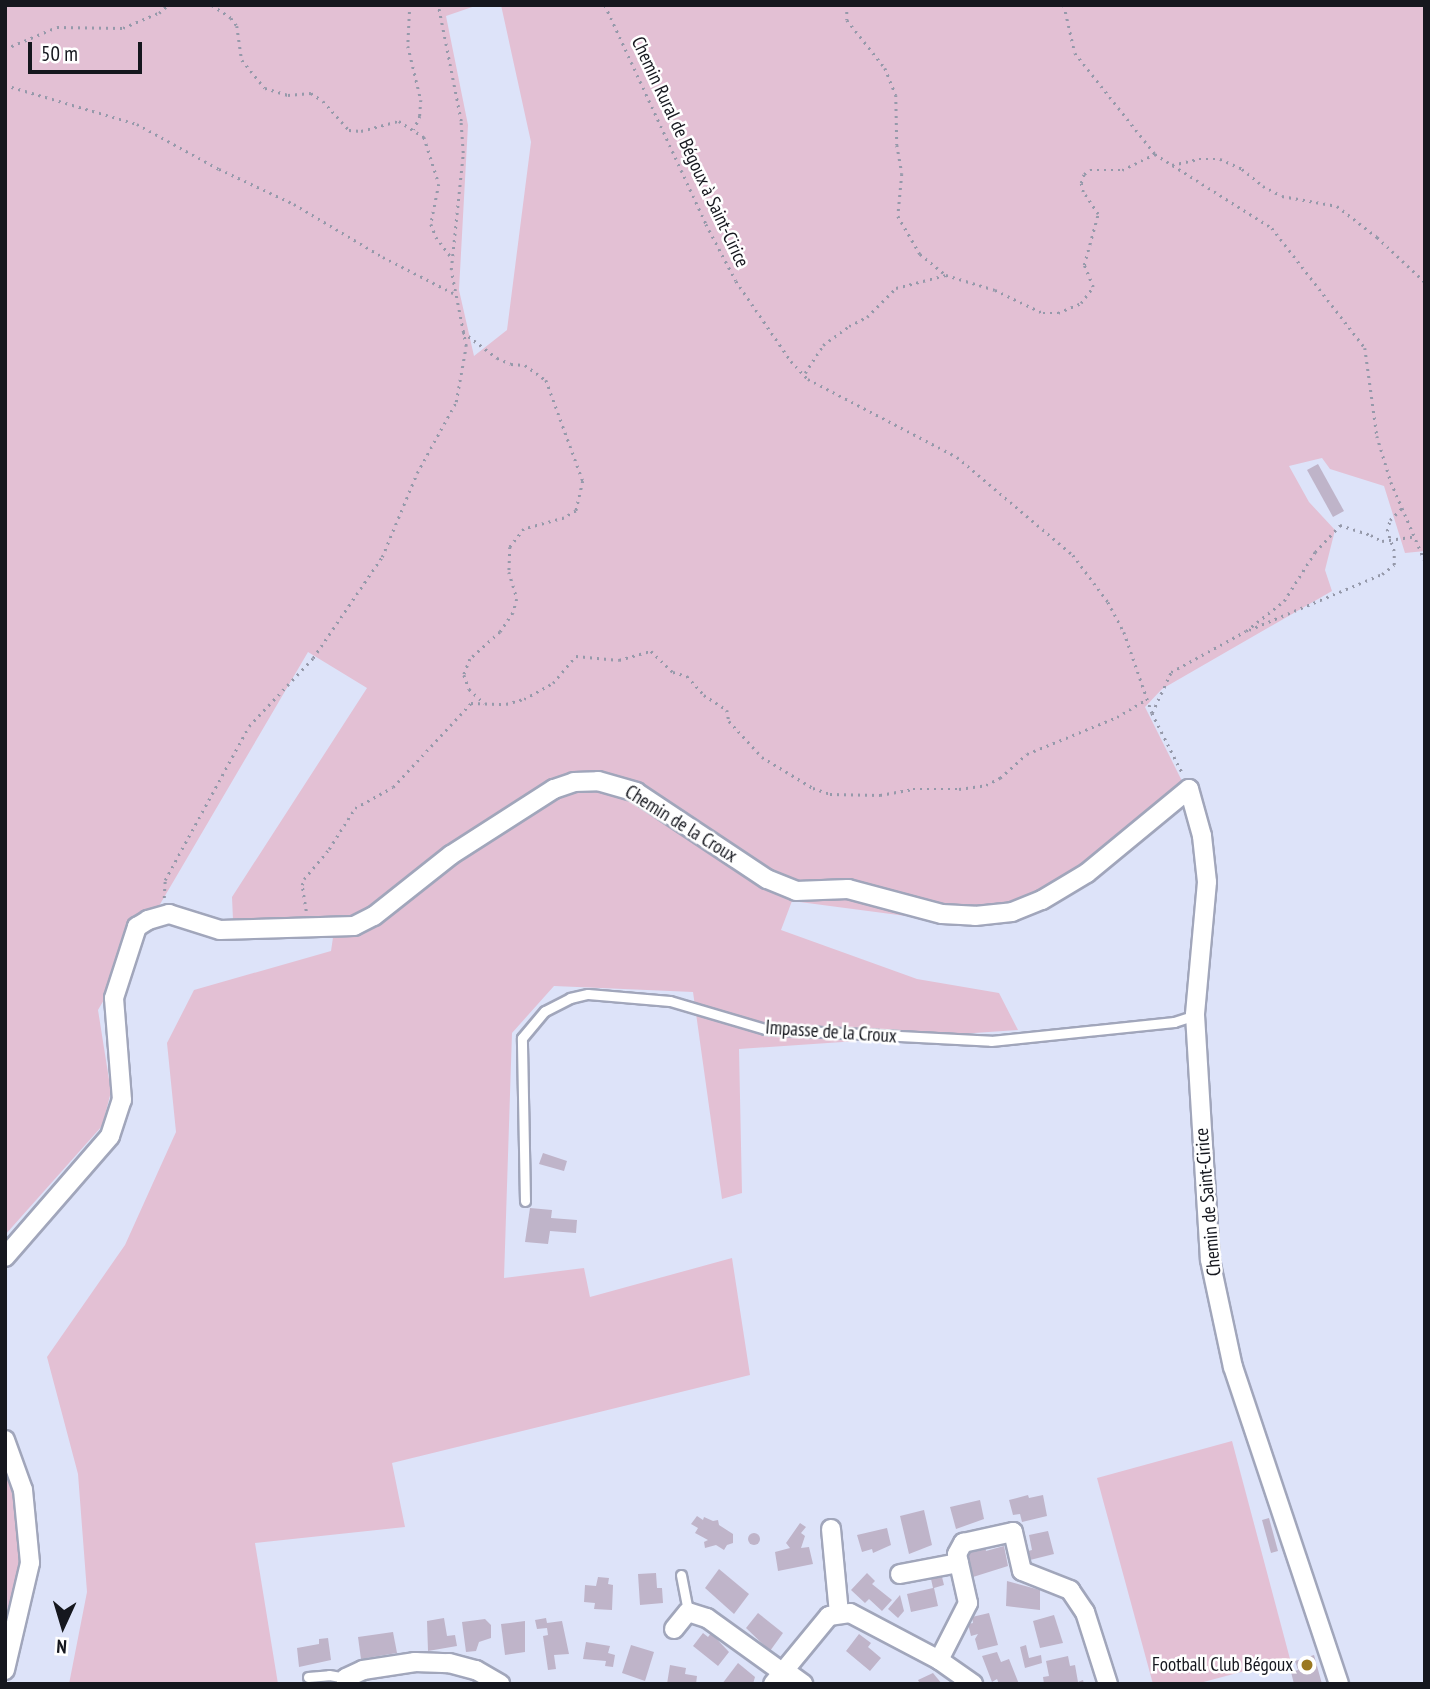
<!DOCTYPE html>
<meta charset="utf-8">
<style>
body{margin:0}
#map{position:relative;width:1430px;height:1689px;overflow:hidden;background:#dde3f9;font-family:"PT Sans Narrow",sans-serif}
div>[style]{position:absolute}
.green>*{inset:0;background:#e3c0d4}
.building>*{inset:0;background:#bfb4c9}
.round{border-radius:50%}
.path>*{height:2.5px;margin-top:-1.25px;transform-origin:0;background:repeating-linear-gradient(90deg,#9599aa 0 2px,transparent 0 7px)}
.roads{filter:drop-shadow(2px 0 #a1a6bb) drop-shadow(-2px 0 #a1a6bb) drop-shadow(0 2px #a1a6bb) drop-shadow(0 -2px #a1a6bb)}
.service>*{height:9px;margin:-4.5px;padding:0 4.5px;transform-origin:4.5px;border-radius:4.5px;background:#fff}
.minor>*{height:18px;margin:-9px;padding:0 9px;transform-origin:9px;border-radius:9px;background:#fff}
.dots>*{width:19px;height:19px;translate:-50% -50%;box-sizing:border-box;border:4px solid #fff;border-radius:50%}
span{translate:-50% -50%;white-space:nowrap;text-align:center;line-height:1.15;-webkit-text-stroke:5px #fff;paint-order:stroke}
.street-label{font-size:19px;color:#15171e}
.poi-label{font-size:19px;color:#15171e}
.right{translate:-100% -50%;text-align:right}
.frame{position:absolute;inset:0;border:7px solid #15171e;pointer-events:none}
.north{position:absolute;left:28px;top:1591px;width:70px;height:70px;-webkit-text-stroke:5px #fff;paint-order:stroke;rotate:184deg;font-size:19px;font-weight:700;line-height:28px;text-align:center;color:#15171e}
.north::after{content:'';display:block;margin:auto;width:24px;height:32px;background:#15171e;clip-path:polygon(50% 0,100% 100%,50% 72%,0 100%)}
.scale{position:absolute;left:28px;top:42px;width:114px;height:32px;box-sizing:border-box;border:4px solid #15171e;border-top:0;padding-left:9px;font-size:21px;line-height:24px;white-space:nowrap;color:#15171e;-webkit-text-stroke:5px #fff;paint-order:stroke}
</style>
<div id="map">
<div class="green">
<div style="clip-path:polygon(5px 5px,478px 5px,446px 16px,468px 125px,459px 290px,474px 356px,507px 330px,531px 142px,501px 5px,1425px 5px,1425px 551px,1405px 553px,1384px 486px,1330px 469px,1322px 458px,1289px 466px,1309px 502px,1335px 530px,1325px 570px,1332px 591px,1162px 689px,1145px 707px,1185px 787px,1054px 889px,967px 924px,792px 901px,781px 930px,917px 979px,999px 993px,1018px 1030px,739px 1049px,742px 1193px,722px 1199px,693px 992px,554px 986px,512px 1033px,504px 1278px,584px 1268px,590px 1297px,732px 1258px,750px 1375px,392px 1463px,405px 1527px,255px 1543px,278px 1684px,69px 1684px,87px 1592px,78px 1474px,47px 1357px,125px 1245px,176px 1132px,167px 1043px,194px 990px,331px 951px,336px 917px,233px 920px,232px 897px,367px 688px,308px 652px,98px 1010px,111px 1092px,102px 1126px,5px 1235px)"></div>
<div style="clip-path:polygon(1232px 1441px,1290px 1659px,1196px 1684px,1153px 1684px,1097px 1478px)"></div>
<div style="clip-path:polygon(5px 1472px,17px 1508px,22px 1554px,8px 1645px)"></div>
</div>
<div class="building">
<div style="clip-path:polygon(1318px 464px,1344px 511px,1333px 517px,1307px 470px)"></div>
<div style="clip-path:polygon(543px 1153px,567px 1161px,564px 1171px,539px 1164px)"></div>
<div style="clip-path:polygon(530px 1208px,552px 1210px,551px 1218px,577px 1220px,576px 1233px,550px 1231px,548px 1244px,525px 1242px)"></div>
<div style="clip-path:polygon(1028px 1495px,1029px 1498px,1043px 1495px,1047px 1516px,1022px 1522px,1020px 1514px,1013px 1515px,1009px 1500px)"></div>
<div style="clip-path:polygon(980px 1500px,984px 1519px,956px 1529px,950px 1507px)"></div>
<div style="clip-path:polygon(924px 1510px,932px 1545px,909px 1554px,900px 1516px)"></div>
<div style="clip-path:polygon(697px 1516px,703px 1520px,704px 1517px,713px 1521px,718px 1520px,719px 1525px,733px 1534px,733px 1543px,727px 1545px,724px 1550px,716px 1545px,705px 1548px,704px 1542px,708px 1540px,695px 1533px,698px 1528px,691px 1524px)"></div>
<div style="clip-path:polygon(1269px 1518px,1278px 1551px,1271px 1553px,1262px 1520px)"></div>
<div style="clip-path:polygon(800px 1523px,806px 1527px,801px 1533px,805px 1536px,801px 1548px,809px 1547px,813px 1564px,778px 1571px,775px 1552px,790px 1548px,786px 1543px)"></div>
<div style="clip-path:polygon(887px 1528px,891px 1545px,873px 1553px,872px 1549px,862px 1552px,857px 1535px)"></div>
<div style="clip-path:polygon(1048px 1531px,1054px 1554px,1030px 1560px,1028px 1551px,1032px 1550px,1029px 1535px)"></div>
<div class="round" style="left:748px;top:1533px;width:12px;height:12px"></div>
<div style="clip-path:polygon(1004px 1546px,1008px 1566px,973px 1577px,966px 1554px,969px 1550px,985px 1547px,986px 1551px)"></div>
<div style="clip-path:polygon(719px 1569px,749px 1594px,734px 1614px,705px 1588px)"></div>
<div style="clip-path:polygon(656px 1573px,657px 1588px,662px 1588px,663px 1603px,640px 1605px,638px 1574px)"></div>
<div style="clip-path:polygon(867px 1573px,875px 1581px,872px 1584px,892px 1600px,882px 1611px,869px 1599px,865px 1603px,851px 1590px)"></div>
<div style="clip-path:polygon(598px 1577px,609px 1578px,608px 1584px,613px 1585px,612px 1610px,594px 1609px,595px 1603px,584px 1602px,585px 1585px,596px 1586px)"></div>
<div style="clip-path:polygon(942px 1577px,944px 1585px,934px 1588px,938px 1606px,911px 1612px,907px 1594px,933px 1588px,931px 1579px)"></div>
<div style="clip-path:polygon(1007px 1581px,1040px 1590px,1040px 1610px,1006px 1606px)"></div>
<div style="clip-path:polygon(900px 1595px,904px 1611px,898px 1618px,888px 1609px)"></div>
<div style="clip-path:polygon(758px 1613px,783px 1633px,770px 1651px,746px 1628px)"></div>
<div style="clip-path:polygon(989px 1613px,998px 1645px,978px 1650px,975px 1639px,978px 1634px,971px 1636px,968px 1624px,973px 1623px,972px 1617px)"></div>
<div style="clip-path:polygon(1054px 1615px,1063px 1643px,1040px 1648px,1033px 1621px)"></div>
<div style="clip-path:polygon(444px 1618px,447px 1636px,455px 1635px,457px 1646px,428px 1651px,427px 1621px)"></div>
<div style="clip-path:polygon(546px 1618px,547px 1623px,562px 1621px,569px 1654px,554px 1655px,556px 1669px,548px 1670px,543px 1636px,548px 1635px,547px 1628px,537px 1629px,535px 1620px)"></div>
<div style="clip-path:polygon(485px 1619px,491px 1625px,491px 1638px,479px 1642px,476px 1651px,466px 1652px,462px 1622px)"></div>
<div style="clip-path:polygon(525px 1621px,525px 1652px,505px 1655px,501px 1624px)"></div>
<div style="clip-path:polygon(393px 1632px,397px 1653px,361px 1659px,358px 1637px)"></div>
<div style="clip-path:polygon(703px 1633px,708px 1637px,711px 1633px,729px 1652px,718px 1666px,693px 1646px)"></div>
<div style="clip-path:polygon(859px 1634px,871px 1643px,868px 1647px,881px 1658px,870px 1671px,846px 1651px)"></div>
<div style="clip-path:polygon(328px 1638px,331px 1660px,299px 1667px,297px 1648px,319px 1644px,319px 1639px)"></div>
<div style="clip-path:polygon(586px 1642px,610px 1646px,608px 1653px,615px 1655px,613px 1667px,605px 1666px,606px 1661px,583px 1659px)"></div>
<div style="clip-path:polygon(631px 1645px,654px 1652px,645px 1681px,622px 1673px)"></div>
<div style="clip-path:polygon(1026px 1645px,1029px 1658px,1041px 1655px,1042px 1663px,1025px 1668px,1020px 1647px)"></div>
<div style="clip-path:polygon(997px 1652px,1001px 1662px,1009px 1659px,1019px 1684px,999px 1684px,997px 1679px,992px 1682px,982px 1656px)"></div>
<div style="clip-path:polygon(1314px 1655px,1322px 1684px,1294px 1684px,1291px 1672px,1298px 1670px,1295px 1661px)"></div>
<div style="clip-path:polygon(1068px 1656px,1070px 1666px,1075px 1665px,1078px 1682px,1083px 1680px,1084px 1684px,1044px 1684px,1043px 1677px,1049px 1676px,1046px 1661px)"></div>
<div style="clip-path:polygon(738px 1663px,755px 1677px,753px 1684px,722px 1684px)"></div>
<div style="clip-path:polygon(670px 1665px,686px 1668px,685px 1674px,697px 1676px,696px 1684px,667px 1684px)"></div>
<div style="clip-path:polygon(933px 1673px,942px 1684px,920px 1684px,918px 1680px)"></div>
</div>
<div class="path">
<div style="left:212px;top:5px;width:23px;rotate:34deg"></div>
<div style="left:231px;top:18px;width:10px;rotate:53deg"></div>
<div style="left:237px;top:26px;width:34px;rotate:82deg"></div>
<div style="left:242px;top:60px;width:36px;rotate:51deg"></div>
<div style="left:265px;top:88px;width:24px;rotate:17deg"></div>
<div style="left:288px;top:95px;width:23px;rotate:-5deg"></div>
<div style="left:311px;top:93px;width:14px;rotate:34deg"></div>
<div style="left:323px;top:101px;width:39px;rotate:48deg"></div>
<div style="left:349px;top:130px;width:12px;rotate:5deg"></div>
<div style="left:361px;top:131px;width:39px;rotate:-15deg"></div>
<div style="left:399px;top:121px;width:30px;rotate:33deg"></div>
<div style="left:424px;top:137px;width:49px;rotate:72.3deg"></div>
<div style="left:439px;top:184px;width:41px;rotate:101.3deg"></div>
<div style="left:431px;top:224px;width:14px;rotate:69deg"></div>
<div style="left:436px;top:237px;width:26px;rotate:53deg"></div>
<div style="left:410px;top:5px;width:41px;rotate:92.8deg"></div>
<div style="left:408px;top:46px;width:56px;rotate:76.5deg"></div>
<div style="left:421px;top:100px;width:16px;rotate:94deg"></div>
<div style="left:420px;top:116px;width:15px;rotate:113deg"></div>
<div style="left:605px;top:5px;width:241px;rotate:65.2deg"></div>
<div style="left:706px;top:224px;width:64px;rotate:62.2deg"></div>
<div style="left:736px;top:281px;width:97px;rotate:55.5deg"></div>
<div style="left:791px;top:361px;width:25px;rotate:47deg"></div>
<div style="left:808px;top:379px;width:168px;rotate:27.6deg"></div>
<div style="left:957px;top:457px;width:152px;rotate:40.2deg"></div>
<div style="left:1073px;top:555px;width:59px;rotate:53.3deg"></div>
<div style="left:1108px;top:602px;width:34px;rotate:62deg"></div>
<div style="left:1124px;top:632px;width:86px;rotate:70.9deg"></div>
<div style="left:1152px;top:713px;width:68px;rotate:63.1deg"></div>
<div style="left:847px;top:5px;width:15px;rotate:90deg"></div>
<div style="left:847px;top:20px;width:61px;rotate:51.6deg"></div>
<div style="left:885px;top:68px;width:29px;rotate:68deg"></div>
<div style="left:896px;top:95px;width:50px;rotate:88.9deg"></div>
<div style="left:897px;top:145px;width:29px;rotate:80deg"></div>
<div style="left:902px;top:174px;width:42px;rotate:95.4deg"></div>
<div style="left:898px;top:216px;width:44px;rotate:59.9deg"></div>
<div style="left:920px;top:254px;width:33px;rotate:39deg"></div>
<div style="left:946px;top:275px;width:51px;rotate:17deg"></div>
<div style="left:995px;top:290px;width:53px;rotate:25.6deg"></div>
<div style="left:1043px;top:313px;width:15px"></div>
<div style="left:1058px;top:313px;width:25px;rotate:-23deg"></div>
<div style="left:1081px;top:303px;width:20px;rotate:-53deg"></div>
<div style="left:1093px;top:287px;width:24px;rotate:-112deg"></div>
<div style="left:1084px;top:265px;width:53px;rotate:-74.6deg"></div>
<div style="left:1098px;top:214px;width:27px;rotate:-124deg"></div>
<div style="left:1083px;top:192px;width:9px;rotate:-103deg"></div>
<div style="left:1081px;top:183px;width:9px;rotate:-72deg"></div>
<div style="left:1084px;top:174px;width:7px;rotate:-34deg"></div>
<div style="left:1090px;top:170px;width:32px"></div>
<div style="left:1122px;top:170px;width:37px;rotate:-26deg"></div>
<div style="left:1064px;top:5px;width:49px;rotate:77.1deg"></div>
<div style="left:1075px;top:53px;width:129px;rotate:51.6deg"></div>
<div style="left:1155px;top:154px;width:138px;rotate:32.3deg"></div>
<div style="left:1272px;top:228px;width:152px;rotate:52.2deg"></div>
<div style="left:1365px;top:348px;width:89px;rotate:82.2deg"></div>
<div style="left:1377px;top:436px;width:48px;rotate:73.1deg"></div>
<div style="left:1391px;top:482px;width:86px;rotate:66.7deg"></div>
<div style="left:5px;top:49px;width:56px;rotate:-22.9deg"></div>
<div style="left:57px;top:27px;width:66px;rotate:0.9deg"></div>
<div style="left:123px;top:28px;width:39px;rotate:-23deg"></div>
<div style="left:159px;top:13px;width:12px;rotate:-42deg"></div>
<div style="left:5px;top:85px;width:138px;rotate:16.5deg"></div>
<div style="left:137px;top:124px;width:94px;rotate:28.8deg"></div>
<div style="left:219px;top:169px;width:83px;rotate:25deg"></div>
<div style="left:294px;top:204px;width:104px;rotate:30.8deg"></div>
<div style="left:383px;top:257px;width:79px;rotate:27.2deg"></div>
<div style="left:1172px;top:165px;width:28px;rotate:-13deg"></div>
<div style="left:1199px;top:159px;width:21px"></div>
<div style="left:1220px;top:159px;width:24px;rotate:24deg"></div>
<div style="left:1242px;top:169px;width:27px;rotate:39deg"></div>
<div style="left:1263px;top:186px;width:21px;rotate:28deg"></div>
<div style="left:1282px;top:196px;width:56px;rotate:10.3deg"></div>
<div style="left:1337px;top:206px;width:51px;rotate:37.8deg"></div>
<div style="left:1377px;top:237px;width:66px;rotate:43.2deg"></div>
<div style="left:463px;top:332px;width:43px;rotate:37.4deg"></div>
<div style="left:497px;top:358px;width:15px;rotate:23deg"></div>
<div style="left:511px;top:364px;width:14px;rotate:4deg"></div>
<div style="left:525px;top:365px;width:26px;rotate:36deg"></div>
<div style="left:546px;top:380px;width:108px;rotate:69.9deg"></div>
<div style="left:583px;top:481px;width:31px;rotate:103deg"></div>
<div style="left:576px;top:511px;width:14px;rotate:150deg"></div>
<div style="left:564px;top:518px;width:41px;rotate:164.6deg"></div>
<div style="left:524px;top:529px;width:23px;rotate:128deg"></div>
<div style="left:510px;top:547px;width:25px;rotate:92deg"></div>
<div style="left:509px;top:572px;width:28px;rotate:73deg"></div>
<div style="left:517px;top:599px;width:15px;rotate:106deg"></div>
<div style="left:513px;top:613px;width:23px;rotate:124deg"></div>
<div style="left:500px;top:632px;width:40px;rotate:138deg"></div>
<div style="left:470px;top:659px;width:17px;rotate:111deg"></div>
<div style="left:464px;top:675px;width:15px;rotate:70deg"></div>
<div style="left:469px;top:689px;width:21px;rotate:43deg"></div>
<div style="left:805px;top:373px;width:33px;rotate:-57deg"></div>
<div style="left:823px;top:345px;width:32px;rotate:-36deg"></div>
<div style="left:849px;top:326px;width:20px;rotate:-27deg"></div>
<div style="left:867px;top:317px;width:41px;rotate:-45deg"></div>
<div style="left:896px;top:288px;width:52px;rotate:-14.6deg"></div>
<div style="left:1340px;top:525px;width:33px;rotate:18deg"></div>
<div style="left:1371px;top:535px;width:13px;rotate:29deg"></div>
<div style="left:1382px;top:541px;width:34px;rotate:-8deg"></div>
<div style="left:1249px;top:630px;width:144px;rotate:-22.8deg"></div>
<div style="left:1382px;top:574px;width:15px;rotate:-37deg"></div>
<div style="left:1394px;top:565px;width:14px;rotate:-90deg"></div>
<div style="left:1394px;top:551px;width:21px;rotate:-109deg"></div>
<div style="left:1387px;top:531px;width:11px;rotate:-75deg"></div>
<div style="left:1390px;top:520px;width:18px;rotate:-45deg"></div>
<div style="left:1152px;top:713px;width:45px;rotate:-65.1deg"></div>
<div style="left:1171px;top:672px;width:85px;rotate:-28.7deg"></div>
<div style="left:1246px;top:631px;width:48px;rotate:-38.3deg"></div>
<div style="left:1284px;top:601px;width:58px;rotate:-57.7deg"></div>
<div style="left:1315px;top:552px;width:41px;rotate:-47deg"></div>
<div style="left:164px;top:898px;width:18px;rotate:-87deg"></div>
<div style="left:165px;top:880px;width:175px;rotate:-61.4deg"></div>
<div style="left:249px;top:726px;width:93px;rotate:-46.7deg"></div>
<div style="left:313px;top:658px;width:122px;rotate:-55.7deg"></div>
<div style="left:382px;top:557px;width:91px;rotate:-67.4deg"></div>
<div style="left:417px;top:473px;width:81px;rotate:-61.2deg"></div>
<div style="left:456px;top:402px;width:57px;rotate:-79.9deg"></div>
<div style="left:466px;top:346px;width:77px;rotate:-101.2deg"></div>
<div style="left:451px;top:270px;width:118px;rotate:-84.1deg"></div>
<div style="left:463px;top:153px;width:32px;rotate:-94deg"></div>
<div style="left:461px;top:121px;width:118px;rotate:-101.2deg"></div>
<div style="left:306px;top:911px;width:26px;rotate:-99deg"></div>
<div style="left:302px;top:885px;width:6px;rotate:-72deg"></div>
<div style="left:304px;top:879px;width:39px;rotate:-50deg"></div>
<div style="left:329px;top:849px;width:49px;rotate:-57.6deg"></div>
<div style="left:355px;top:808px;width:43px;rotate:-28.9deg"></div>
<div style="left:393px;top:787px;width:115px;rotate:-47.1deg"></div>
<div style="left:471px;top:703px;width:35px;rotate:2deg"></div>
<div style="left:506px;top:704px;width:19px;rotate:-16deg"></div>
<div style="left:524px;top:699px;width:33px;rotate:-29deg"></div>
<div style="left:553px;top:683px;width:35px;rotate:-50deg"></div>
<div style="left:576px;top:656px;width:43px;rotate:5.3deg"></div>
<div style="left:619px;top:660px;width:33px;rotate:-16deg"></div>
<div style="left:651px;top:651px;width:30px;rotate:44deg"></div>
<div style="left:673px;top:672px;width:15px;rotate:16deg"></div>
<div style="left:687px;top:676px;width:25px;rotate:48deg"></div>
<div style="left:704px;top:695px;width:27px;rotate:33deg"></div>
<div style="left:727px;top:710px;width:11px;rotate:80deg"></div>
<div style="left:729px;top:721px;width:49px;rotate:47.5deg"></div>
<div style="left:762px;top:757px;width:60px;rotate:31.3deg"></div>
<div style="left:813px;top:788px;width:18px;rotate:19deg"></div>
<div style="left:830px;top:794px;width:50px;rotate:1.1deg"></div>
<div style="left:880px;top:795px;width:34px;rotate:-10deg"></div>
<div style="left:913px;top:789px;width:46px"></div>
<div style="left:959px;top:789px;width:27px;rotate:-8deg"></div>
<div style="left:986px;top:785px;width:16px;rotate:-27deg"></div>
<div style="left:1000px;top:778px;width:36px;rotate:-42deg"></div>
<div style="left:1027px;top:754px;width:97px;rotate:-22.3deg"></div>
<div style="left:1117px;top:717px;width:35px;rotate:-31deg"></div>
</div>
<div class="roads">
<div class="service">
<div style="left:525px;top:1201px;width:163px;rotate:-91.1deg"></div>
<div style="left:522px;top:1038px;width:35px;rotate:-50deg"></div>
<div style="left:545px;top:1011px;width:28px;rotate:-27deg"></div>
<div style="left:570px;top:998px;width:18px;rotate:-13deg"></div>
<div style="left:588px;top:994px;width:82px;rotate:4.9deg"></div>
<div style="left:670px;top:1001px;width:99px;rotate:16.4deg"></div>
<div style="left:765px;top:1029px;width:226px;rotate:3deg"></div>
<div style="left:991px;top:1041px;width:184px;rotate:-5.9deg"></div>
<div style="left:1174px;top:1022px;width:22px;rotate:-18deg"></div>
<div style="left:681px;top:1575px;width:38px;rotate:79deg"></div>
<div style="left:308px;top:1677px;width:21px;rotate:-5deg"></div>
<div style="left:329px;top:1675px;width:17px;rotate:10deg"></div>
</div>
<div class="minor">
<div style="left:5px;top:1257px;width:160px;rotate:-49deg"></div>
<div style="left:110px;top:1136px;width:38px;rotate:-72deg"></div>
<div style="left:122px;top:1100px;width:102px;rotate:-94.5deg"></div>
<div style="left:114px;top:998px;width:75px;rotate:-72.1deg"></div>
<div style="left:137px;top:927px;width:13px;rotate:-32deg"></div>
<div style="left:148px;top:920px;width:22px;rotate:-16deg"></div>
<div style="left:169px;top:914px;width:53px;rotate:17.4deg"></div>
<div style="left:220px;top:930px;width:134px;rotate:-1.7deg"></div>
<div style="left:354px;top:926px;width:22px;rotate:-27deg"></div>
<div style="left:374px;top:916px;width:98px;rotate:-38.4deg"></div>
<div style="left:451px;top:855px;width:122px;rotate:-32.7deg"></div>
<div style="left:554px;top:789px;width:21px;rotate:-19deg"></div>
<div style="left:574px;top:782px;width:24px;rotate:-2deg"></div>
<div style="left:598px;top:781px;width:40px;rotate:16deg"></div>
<div style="left:636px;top:792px;width:157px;rotate:33.6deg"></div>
<div style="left:767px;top:879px;width:31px;rotate:22deg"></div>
<div style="left:796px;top:891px;width:52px;rotate:-2.2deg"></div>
<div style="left:848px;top:889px;width:97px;rotate:14.9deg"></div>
<div style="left:942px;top:914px;width:33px;rotate:3deg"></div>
<div style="left:975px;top:916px;width:37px;rotate:-6deg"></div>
<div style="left:1012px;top:912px;width:32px;rotate:-22deg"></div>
<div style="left:1042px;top:900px;width:52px;rotate:-31deg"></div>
<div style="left:1087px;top:873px;width:132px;rotate:-39.5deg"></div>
<div style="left:1189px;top:789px;width:49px;rotate:74.5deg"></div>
<div style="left:1202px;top:836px;width:46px;rotate:83.8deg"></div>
<div style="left:1207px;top:882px;width:134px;rotate:95.2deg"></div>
<div style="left:1195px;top:1015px;width:245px;rotate:86.5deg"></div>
<div style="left:1210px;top:1260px;width:109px;rotate:77.9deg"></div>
<div style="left:1233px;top:1367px;width:334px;rotate:71.5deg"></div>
<div style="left:5px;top:1440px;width:53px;rotate:70.2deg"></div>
<div style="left:23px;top:1490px;width:73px;rotate:84.5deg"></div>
<div style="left:30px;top:1563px;width:110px;rotate:103.2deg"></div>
<div style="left:831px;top:1529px;width:85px;rotate:84.6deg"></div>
<div style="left:900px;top:1574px;width:60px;rotate:-10.6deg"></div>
<div style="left:674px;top:1629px;width:22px;rotate:-51deg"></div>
<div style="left:688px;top:1612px;width:20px;rotate:18deg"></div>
<div style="left:707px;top:1618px;width:92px;rotate:35.8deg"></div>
<div style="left:939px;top:1660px;width:64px;rotate:-63deg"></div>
<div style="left:968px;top:1603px;width:50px;rotate:-102.7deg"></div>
<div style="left:957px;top:1554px;width:13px;rotate:-61deg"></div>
<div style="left:963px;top:1543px;width:51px;rotate:-12.4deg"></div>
<div style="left:1013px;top:1532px;width:40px;rotate:77deg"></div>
<div style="left:1022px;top:1571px;width:52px;rotate:21.6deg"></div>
<div style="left:1070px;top:1590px;width:27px;rotate:56deg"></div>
<div style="left:1085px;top:1612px;width:76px;rotate:72.3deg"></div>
<div style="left:784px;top:1670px;width:24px;rotate:36deg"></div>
<div style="left:346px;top:1684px;width:6px;rotate:-90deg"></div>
<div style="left:346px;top:1678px;width:19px;rotate:-25deg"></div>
<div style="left:363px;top:1670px;width:53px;rotate:-8.7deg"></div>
<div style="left:415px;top:1662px;width:34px;rotate:2deg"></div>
<div style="left:449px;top:1663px;width:28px;rotate:15deg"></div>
<div style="left:476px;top:1670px;width:28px;rotate:30deg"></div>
<div style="left:773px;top:1684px;width:88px;rotate:-50.5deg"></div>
<div style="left:829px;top:1616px;width:21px;rotate:-8deg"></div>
<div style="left:850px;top:1613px;width:101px;rotate:27.8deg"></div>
<div style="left:939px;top:1660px;width:42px;rotate:35.2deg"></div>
</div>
</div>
<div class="dots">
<div style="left:1307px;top:1665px;background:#9a7822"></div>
</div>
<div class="street-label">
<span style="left:690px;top:152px;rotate:65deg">Chemin Rural de Bégoux à Saint-Cirice</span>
<span style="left:681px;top:824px;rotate:32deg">Chemin de la Croux</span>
<span style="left:831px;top:1032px;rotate:4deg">Impasse de la Croux</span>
<span style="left:1208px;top:1202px;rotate:-95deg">Chemin de Saint-Cirice</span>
</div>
<div class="poi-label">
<span class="right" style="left:1293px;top:1665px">Football Club Bégoux</span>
</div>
<div class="frame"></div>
<div class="north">N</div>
<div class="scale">50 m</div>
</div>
